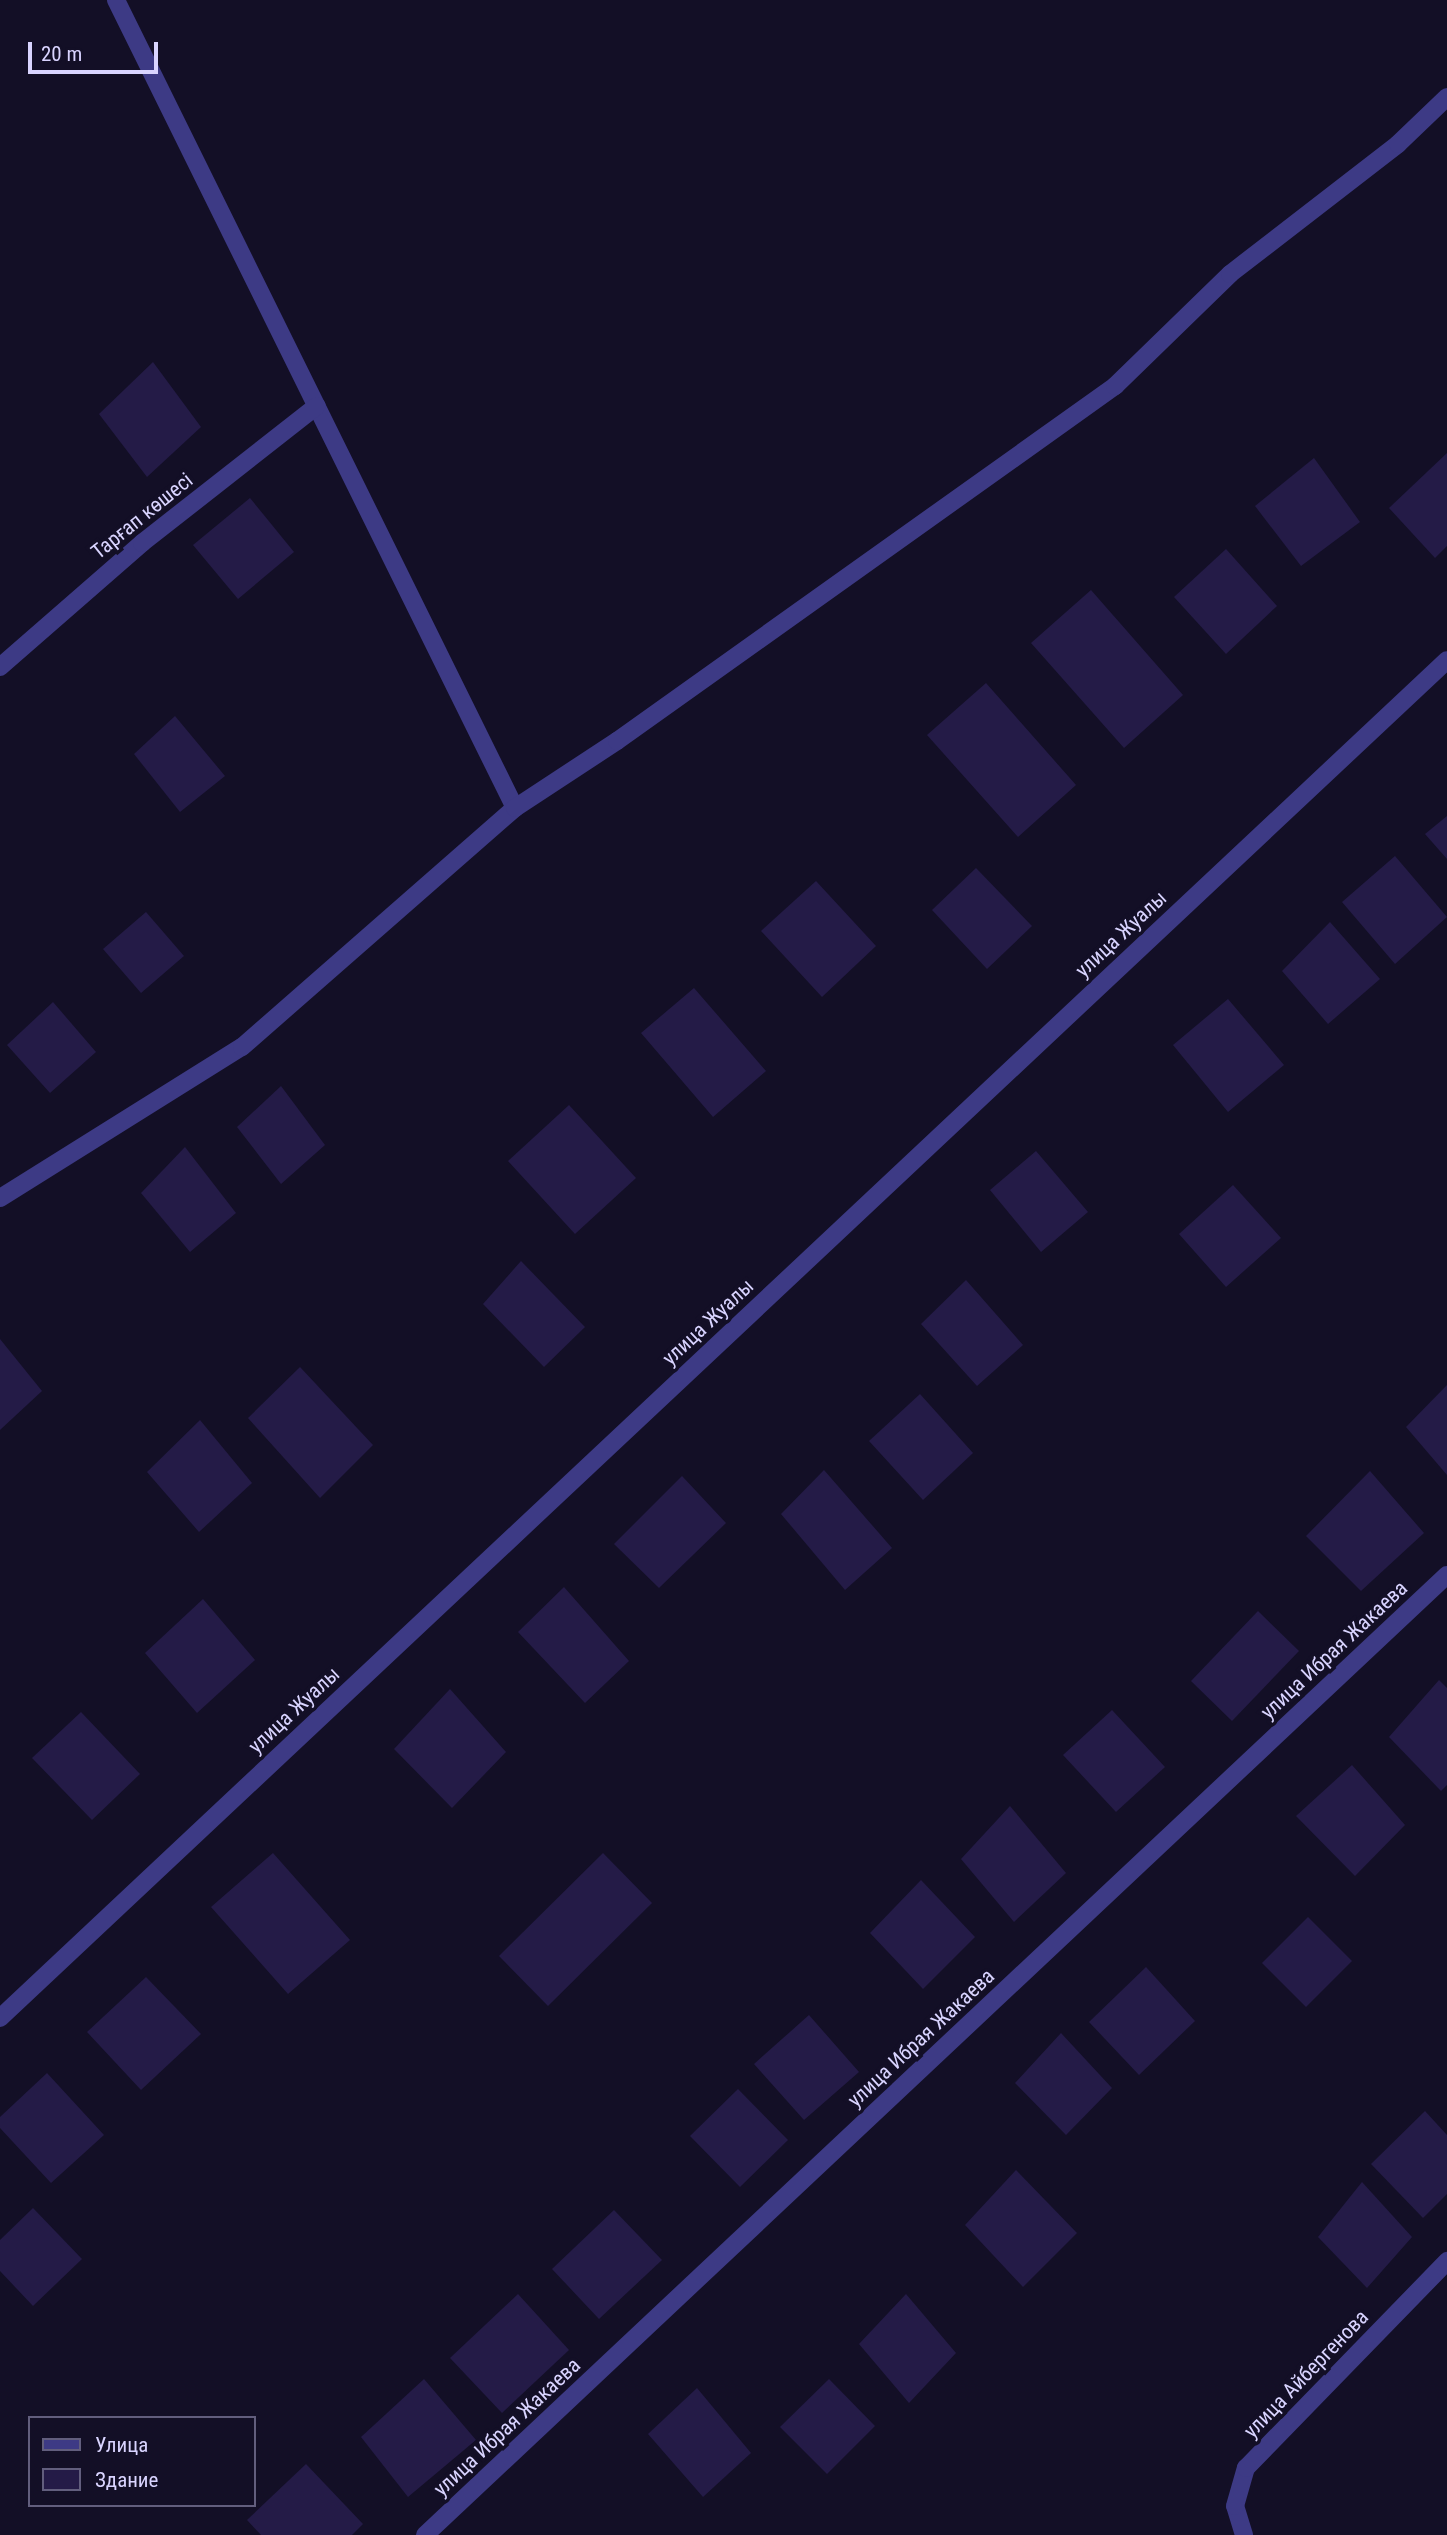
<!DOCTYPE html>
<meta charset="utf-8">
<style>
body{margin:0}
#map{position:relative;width:1447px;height:2535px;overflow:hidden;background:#130f26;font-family:"Roboto Condensed",sans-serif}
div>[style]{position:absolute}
.building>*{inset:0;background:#241b47}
.minor>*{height:18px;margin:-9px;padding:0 9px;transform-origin:9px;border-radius:9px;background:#3d3a85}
.tertiary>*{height:18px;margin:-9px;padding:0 9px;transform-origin:9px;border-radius:9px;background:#3d3a85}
span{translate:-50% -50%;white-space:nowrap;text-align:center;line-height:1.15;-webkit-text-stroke:7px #130f26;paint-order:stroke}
.street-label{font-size:21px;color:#d9d4ff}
.legend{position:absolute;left:28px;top:2416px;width:228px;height:91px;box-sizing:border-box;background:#130f26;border:2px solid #625e7d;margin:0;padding:9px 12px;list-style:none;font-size:21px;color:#d9d4ff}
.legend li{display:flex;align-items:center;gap:14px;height:35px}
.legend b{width:35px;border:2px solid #625e7d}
.scale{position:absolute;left:28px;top:42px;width:130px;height:32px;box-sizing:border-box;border:4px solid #d9d4ff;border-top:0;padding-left:9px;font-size:21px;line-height:24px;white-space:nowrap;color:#d9d4ff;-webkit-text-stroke:5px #130f26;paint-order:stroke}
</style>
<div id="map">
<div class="building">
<div style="clip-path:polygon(153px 362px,201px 427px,147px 477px,99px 414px)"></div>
<div style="clip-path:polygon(1447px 453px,1447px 546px,1435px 558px,1389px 508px)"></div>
<div style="clip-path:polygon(1314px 458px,1360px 522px,1301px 566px,1255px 506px)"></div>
<div style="clip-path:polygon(250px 498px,294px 552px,238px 599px,193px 545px)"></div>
<div style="clip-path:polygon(1226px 549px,1277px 606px,1226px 654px,1174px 597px)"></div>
<div style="clip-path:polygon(1091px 590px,1183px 695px,1124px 748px,1031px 643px)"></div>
<div style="clip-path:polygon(986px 683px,1076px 785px,1018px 837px,927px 735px)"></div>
<div style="clip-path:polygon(175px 716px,225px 776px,180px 812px,134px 754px)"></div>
<div style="clip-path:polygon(1447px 816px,1447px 859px,1425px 834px)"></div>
<div style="clip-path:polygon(1395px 856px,1447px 917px,1395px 964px,1342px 902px)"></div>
<div style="clip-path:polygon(976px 868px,1032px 926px,987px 969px,932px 910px)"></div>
<div style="clip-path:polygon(816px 881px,876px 946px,822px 997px,761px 931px)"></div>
<div style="clip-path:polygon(146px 912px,184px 956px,141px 993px,103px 949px)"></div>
<div style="clip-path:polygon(1330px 922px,1380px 979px,1328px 1024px,1282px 971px)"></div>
<div style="clip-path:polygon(694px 988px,766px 1071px,713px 1117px,641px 1033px)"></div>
<div style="clip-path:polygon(1228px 999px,1284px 1065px,1228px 1112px,1173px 1045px)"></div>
<div style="clip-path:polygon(53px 1002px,96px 1052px,50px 1093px,7px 1045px)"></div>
<div style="clip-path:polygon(281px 1086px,325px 1145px,281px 1184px,237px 1127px)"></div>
<div style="clip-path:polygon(569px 1105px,636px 1178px,575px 1234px,508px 1161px)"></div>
<div style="clip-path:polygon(185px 1147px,236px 1213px,190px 1252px,141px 1193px)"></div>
<div style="clip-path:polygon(1036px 1151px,1088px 1212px,1041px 1252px,990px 1190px)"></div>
<div style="clip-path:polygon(1233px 1185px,1281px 1238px,1226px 1287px,1179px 1234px)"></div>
<div style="clip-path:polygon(521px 1261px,585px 1327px,544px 1367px,483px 1304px)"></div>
<div style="clip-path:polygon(966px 1280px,1023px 1345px,977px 1386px,921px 1324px)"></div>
<div style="clip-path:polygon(0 1339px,42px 1391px,0 1430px)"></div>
<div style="clip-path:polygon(300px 1367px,373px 1445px,320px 1498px,248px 1418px)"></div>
<div style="clip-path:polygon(1447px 1385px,1447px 1475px,1406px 1427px)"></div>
<div style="clip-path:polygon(920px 1394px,973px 1453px,923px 1500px,869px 1441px)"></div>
<div style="clip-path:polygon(200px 1420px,252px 1483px,199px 1532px,147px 1472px)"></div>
<div style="clip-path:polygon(824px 1470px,892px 1548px,845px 1590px,781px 1514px)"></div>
<div style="clip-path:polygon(1370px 1471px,1424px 1533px,1361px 1591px,1306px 1536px)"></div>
<div style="clip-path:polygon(682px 1476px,726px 1523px,659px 1588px,614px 1544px)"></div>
<div style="clip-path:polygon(564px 1587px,629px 1661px,585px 1703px,518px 1632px)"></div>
<div style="clip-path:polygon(203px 1599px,255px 1660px,197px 1713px,145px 1653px)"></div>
<div style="clip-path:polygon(1258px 1611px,1299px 1651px,1232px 1721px,1191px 1681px)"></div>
<div style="clip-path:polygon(1439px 1680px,1447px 1688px,1447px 1785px,1441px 1791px,1389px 1737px)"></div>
<div style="clip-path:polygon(450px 1689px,506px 1752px,452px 1808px,394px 1749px)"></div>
<div style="clip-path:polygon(1112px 1710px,1165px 1767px,1116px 1812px,1063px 1755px)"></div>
<div style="clip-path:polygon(81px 1712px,140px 1774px,92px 1820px,32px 1758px)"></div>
<div style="clip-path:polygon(1352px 1765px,1405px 1825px,1355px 1876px,1296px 1816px)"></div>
<div style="clip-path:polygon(1010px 1806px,1066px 1873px,1014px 1922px,961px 1859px)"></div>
<div style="clip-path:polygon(273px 1853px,350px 1940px,288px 1994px,211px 1907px)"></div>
<div style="clip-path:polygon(603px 1853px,652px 1903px,548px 2006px,499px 1956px)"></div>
<div style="clip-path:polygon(921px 1880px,975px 1937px,923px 1989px,870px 1933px)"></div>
<div style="clip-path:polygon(1308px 1917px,1352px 1961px,1306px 2007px,1262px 1963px)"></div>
<div style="clip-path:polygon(1146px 1967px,1195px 2021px,1139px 2075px,1089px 2022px)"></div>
<div style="clip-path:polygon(146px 1977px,201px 2034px,141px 2090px,87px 2032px)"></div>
<div style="clip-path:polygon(809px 2015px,859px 2072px,804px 2120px,754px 2064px)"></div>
<div style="clip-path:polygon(1061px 2033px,1112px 2088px,1066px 2135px,1015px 2083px)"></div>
<div style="clip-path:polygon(47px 2073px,104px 2135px,51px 2183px,0 2128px,0 2117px)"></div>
<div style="clip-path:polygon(738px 2089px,788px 2140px,740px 2187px,690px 2136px)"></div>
<div style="clip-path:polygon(1425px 2111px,1447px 2135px,1447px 2194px,1423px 2218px,1371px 2164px)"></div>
<div style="clip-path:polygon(1016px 2170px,1077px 2233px,1023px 2287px,965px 2225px)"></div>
<div style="clip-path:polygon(1362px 2182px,1412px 2237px,1367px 2288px,1318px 2237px)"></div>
<div style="clip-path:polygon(33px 2208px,82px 2259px,33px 2306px,0 2271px,0 2240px)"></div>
<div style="clip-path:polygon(614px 2210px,662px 2260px,599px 2319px,552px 2269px)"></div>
<div style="clip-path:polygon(518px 2294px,569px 2350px,502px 2413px,450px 2358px)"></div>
<div style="clip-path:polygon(906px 2294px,956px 2353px,909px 2403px,859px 2344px)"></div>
<div style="clip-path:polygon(424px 2379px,476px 2440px,408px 2497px,361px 2437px)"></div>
<div style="clip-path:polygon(829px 2379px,875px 2426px,827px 2474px,780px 2427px)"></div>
<div style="clip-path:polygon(697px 2388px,751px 2453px,703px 2497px,648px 2434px)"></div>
<div style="clip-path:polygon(306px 2464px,363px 2524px,352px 2535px,261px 2535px,247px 2520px)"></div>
</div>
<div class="minor">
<div style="left:116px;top:0;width:901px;rotate:63.72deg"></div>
<div style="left:0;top:667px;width:189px;rotate:-41.1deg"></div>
<div style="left:142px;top:543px;width:222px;rotate:-38.1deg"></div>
<div style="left:0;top:1198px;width:285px;rotate:-32deg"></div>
<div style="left:242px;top:1047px;width:363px;rotate:-41.2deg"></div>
<div style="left:515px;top:808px;width:122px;rotate:-33.3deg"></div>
<div style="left:617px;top:741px;width:612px;rotate:-35.48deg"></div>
<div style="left:1115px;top:386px;width:161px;rotate:-44.2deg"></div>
<div style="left:1230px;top:274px;width:212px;rotate:-37.7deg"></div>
<div style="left:1398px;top:144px;width:68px;rotate:-43.8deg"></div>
<div style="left:1244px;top:2535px;width:30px;rotate:-107deg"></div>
<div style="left:1235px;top:2506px;width:40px;rotate:-74deg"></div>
<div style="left:1246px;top:2468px;width:289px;rotate:-45.8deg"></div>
</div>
<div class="tertiary">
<div style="left:0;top:2018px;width:1984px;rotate:-43.18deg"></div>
<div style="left:425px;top:2535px;width:1402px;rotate:-43.21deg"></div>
</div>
<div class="street-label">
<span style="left:142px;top:516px;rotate:-39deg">Тарғап көшесі</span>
<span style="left:1121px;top:934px;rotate:-43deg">улица Жуалы</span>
<span style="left:708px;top:1322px;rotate:-43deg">улица Жуалы</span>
<span style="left:1334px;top:1650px;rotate:-43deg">улица Ибрая Жакаева</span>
<span style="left:294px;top:1710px;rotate:-43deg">улица Жуалы</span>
<span style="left:921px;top:2038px;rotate:-43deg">улица Ибрая Жакаева</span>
<span style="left:1306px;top:2374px;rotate:-46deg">улица Айбергенова</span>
<span style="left:507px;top:2427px;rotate:-43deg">улица Ибрая Жакаева</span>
</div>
<ul class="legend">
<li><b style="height:9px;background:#3d3a85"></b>Улица</li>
<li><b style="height:19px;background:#241b47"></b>Здание</li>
</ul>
<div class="scale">20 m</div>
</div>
